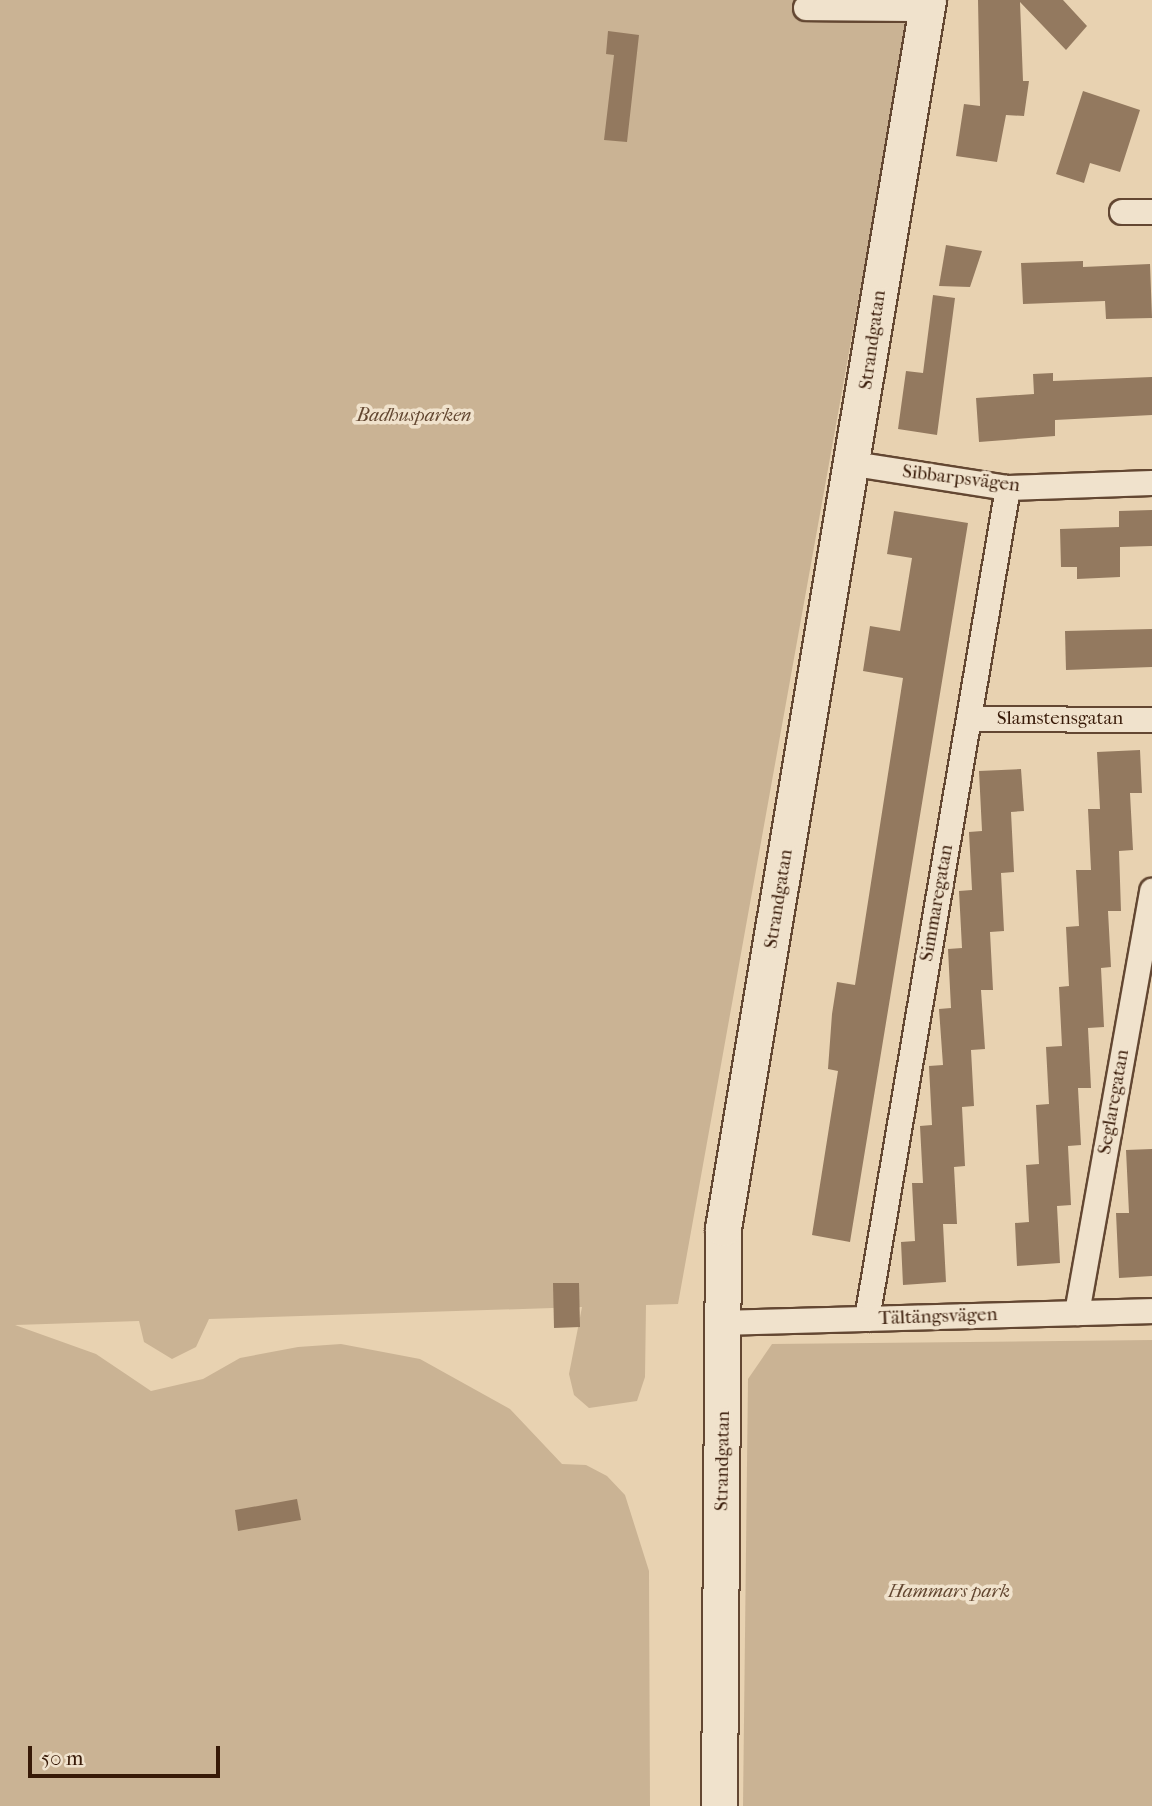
<!DOCTYPE html>
<meta charset="utf-8">
<style>
body{margin:0}
#map{position:relative;width:1152px;height:1806px;overflow:hidden;background:#e8d2b1;font-family:"IM FELL French Canon",serif}
div>[style]{position:absolute}
.green>*{inset:0;background:#cab394}
.building>*{inset:0;background:#93795f}
.roads{filter:drop-shadow(2px 0 #634732) drop-shadow(-2px 0 #634732) drop-shadow(0 2px #634732) drop-shadow(0 -2px #634732)}
.street>*{height:24px;margin:-12px;padding:0 12px;transform-origin:12px;border-radius:12px;background:#f0e2cc}
.secondary>*{height:35px;margin:-17.5px;padding:0 17.5px;transform-origin:17.5px;border-radius:17.5px;background:#f0e2cc}
span{translate:-50% -50%;white-space:nowrap;text-align:center;line-height:1.15;-webkit-text-stroke:7px #f0e2cc;paint-order:stroke}
.street-label{font-size:19px;color:#371907}
.park-label{font-size:19px;color:#634731;font-style:italic}
.scale{position:absolute;left:28px;top:1746px;width:192px;height:32px;box-sizing:border-box;border:4px solid #371907;border-top:0;padding-left:9px;font-size:21px;line-height:24px;white-space:nowrap;color:#371907;-webkit-text-stroke:5px #f0e2cc;paint-order:stroke}
</style>
<div id="map">
<div class="green">
<div style="clip-path:polygon(0 0,905px 0,908px 24px,678px 1304px,646px 1305px,645px 1377px,637px 1401px,589px 1408px,574px 1395px,569px 1374px,582px 1307px,209px 1319px,196px 1347px,172px 1359px,144px 1342px,139px 1321px,15px 1325px,96px 1354px,151px 1391px,203px 1379px,240px 1358px,298px 1347px,341px 1344px,420px 1359px,510px 1409px,562px 1464px,586px 1465px,607px 1476px,625px 1495px,649px 1571px,650px 1806px,0 1806px)"></div>
<div style="clip-path:polygon(1152px 1340px,1152px 1806px,743px 1806px,748px 1379px,772px 1344px)"></div>
</div>
<div class="building">
<div style="clip-path:polygon(978px 0,1063px 0,1087px 26px,1066px 50px,1020px 2px,1023px 81px,1029px 81px,1024px 116px,1006px 115px,997px 162px,956px 156px,964px 104px,980px 106px)"></div>
<div style="clip-path:polygon(608px 31px,639px 35px,627px 142px,604px 140px,614px 55px,606px 54px)"></div>
<div style="clip-path:polygon(1083px 91px,1140px 110px,1120px 172px,1090px 163px,1084px 183px,1056px 174px)"></div>
<div style="clip-path:polygon(946px 245px,982px 251px,970px 287px,939px 286px)"></div>
<div style="clip-path:polygon(1083px 261px,1083px 267px,1150px 264px,1152px 318px,1106px 319px,1105px 301px,1023px 304px,1021px 263px)"></div>
<div style="clip-path:polygon(933px 295px,955px 298px,937px 435px,898px 429px,906px 371px,923px 373px)"></div>
<div style="clip-path:polygon(1053px 373px,1053px 381px,1152px 377px,1152px 415px,1055px 420px,1055px 436px,979px 442px,976px 398px,1034px 394px,1033px 374px)"></div>
<div style="clip-path:polygon(1152px 510px,1152px 546px,1120px 547px,1120px 577px,1077px 579px,1077px 567px,1061px 567px,1060px 529px,1119px 527px,1119px 511px)"></div>
<div style="clip-path:polygon(894px 511px,968px 523px,850px 1242px,812px 1235px,838px 1071px,828px 1069px,832px 1014px,837px 982px,855px 985px,903px 678px,863px 671px,870px 626px,900px 631px,912px 558px,887px 554px)"></div>
<div style="clip-path:polygon(1152px 629px,1152px 667px,1066px 670px,1065px 631px)"></div>
<div style="clip-path:polygon(1140px 750px,1142px 793px,1130px 793px,1133px 850px,1119px 851px,1121px 911px,1108px 911px,1111px 967px,1101px 968px,1104px 1027px,1088px 1028px,1091px 1088px,1078px 1088px,1081px 1145px,1068px 1146px,1071px 1205px,1057px 1206px,1060px 1263px,1017px 1266px,1015px 1223px,1029px 1222px,1026px 1165px,1039px 1164px,1036px 1105px,1049px 1104px,1046px 1047px,1062px 1046px,1059px 987px,1069px 986px,1066px 927px,1079px 926px,1076px 870px,1091px 870px,1088px 809px,1100px 809px,1097px 752px)"></div>
<div style="clip-path:polygon(1021px 769px,1024px 811px,1011px 812px,1014px 872px,1001px 873px,1004px 931px,990px 932px,993px 990px,981px 990px,985px 1049px,971px 1050px,974px 1106px,962px 1107px,965px 1166px,954px 1167px,957px 1224px,943px 1224px,946px 1282px,903px 1285px,901px 1242px,915px 1241px,912px 1183px,923px 1183px,920px 1126px,932px 1125px,929px 1066px,943px 1065px,939px 1009px,951px 1008px,948px 949px,962px 948px,959px 891px,972px 890px,969px 832px,982px 831px,979px 771px)"></div>
<div style="clip-path:polygon(1152px 1149px,1152px 1276px,1119px 1278px,1116px 1213px,1129px 1213px,1126px 1150px)"></div>
<div style="clip-path:polygon(553px 1283px,579px 1283px,580px 1327px,554px 1328px)"></div>
<div style="clip-path:polygon(297px 1499px,301px 1520px,238px 1531px,235px 1510px)"></div>
</div>
<div class="roads">
<div class="street">
<div style="left:806px;top:8px;width:121px;rotate:0.5deg"></div>
<div style="left:1122px;top:212px;width:30px"></div>
<div style="left:854px;top:464px;width:156px;rotate:8.9deg"></div>
<div style="left:1008px;top:488px;width:144px;rotate:-2deg"></div>
<div style="left:969px;top:719px;width:183px;rotate:0.3deg"></div>
<div style="left:1077px;top:1313px;width:429px;rotate:-79.9deg"></div>
<div style="left:867px;top:1319px;width:843px;rotate:-80.37deg"></div>
<div style="left:723px;top:1323px;width:429px;rotate:-1.6deg"></div>
</div>
<div class="secondary">
<div style="left:719px;top:1806px;width:578px;rotate:-89.6deg"></div>
<div style="left:723px;top:1228px;width:1245px;rotate:-80.52deg"></div>
</div>
</div>
<div class="street-label">
<span style="left:873px;top:340px;rotate:-82deg">Strandgatan</span>
<span style="left:961px;top:479px;rotate:7deg">Sibbarpsvägen</span>
<span style="left:1060px;top:719px">Slamstensgatan</span>
<span style="left:779px;top:899px;rotate:-81deg">Strandgatan</span>
<span style="left:937px;top:903px;rotate:-80deg">Simmaregatan</span>
<span style="left:1114px;top:1102px;rotate:-80deg">Seglaregatan</span>
<span style="left:938px;top:1317px;rotate:-2deg">Tältängsvägen</span>
<span style="left:723px;top:1461px;rotate:-89deg">Strandgatan</span>
</div>
<div class="park-label">
<span style="left:414px;top:416px">Badhusparken</span>
<span style="left:949px;top:1592px">Hammars park</span>
</div>
<div class="scale">50 m</div>
</div>
